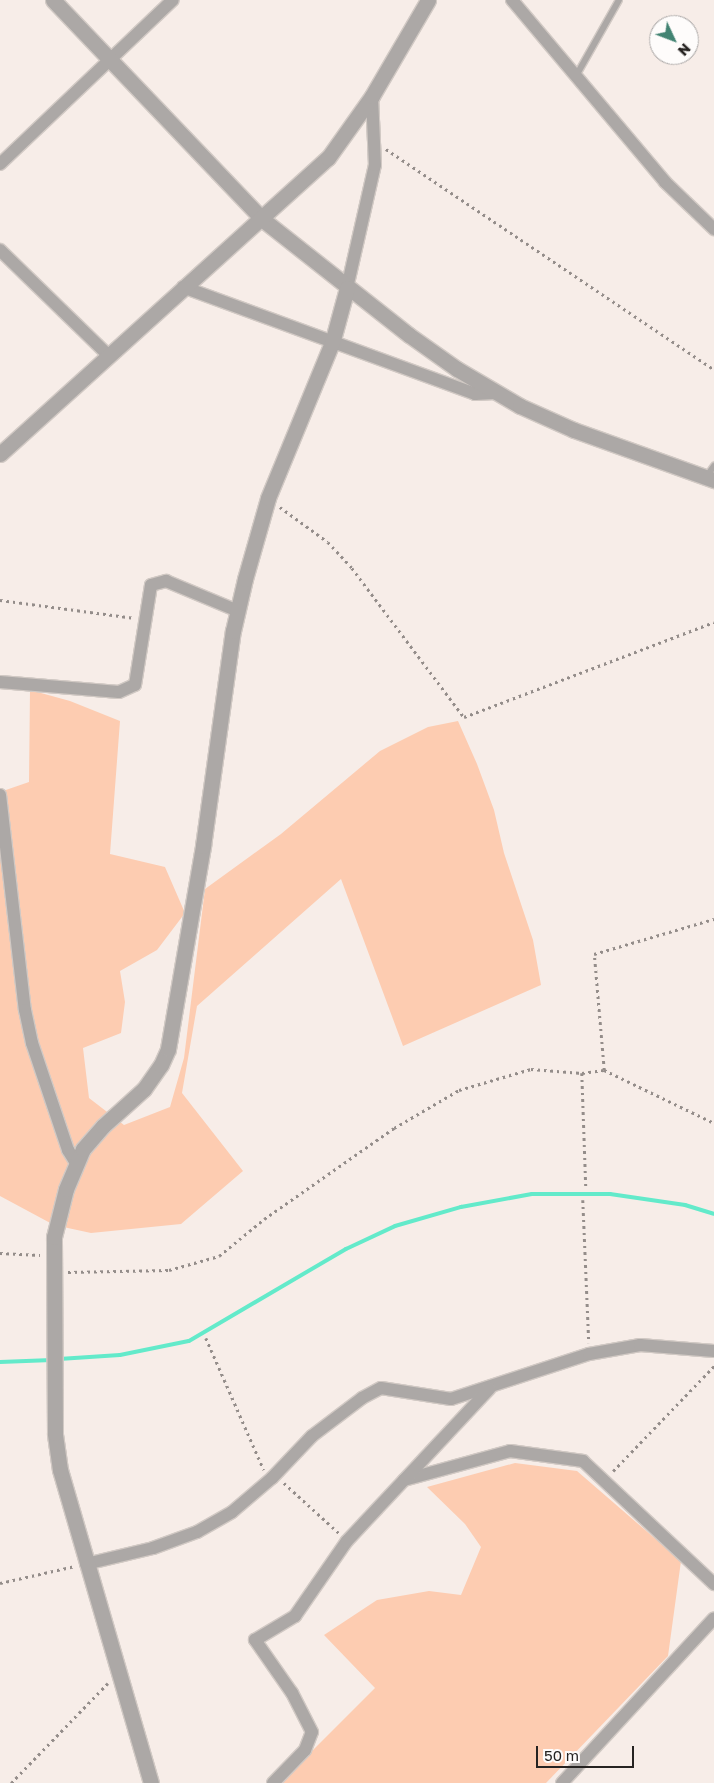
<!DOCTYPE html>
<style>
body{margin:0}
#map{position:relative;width:714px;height:1783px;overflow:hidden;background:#f7ede8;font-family:"Golos Text",sans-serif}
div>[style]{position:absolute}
.green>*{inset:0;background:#fdccb1}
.stream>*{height:4px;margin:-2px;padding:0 2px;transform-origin:2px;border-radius:2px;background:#63eaca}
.path>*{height:2.5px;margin-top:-1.25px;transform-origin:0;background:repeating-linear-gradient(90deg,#948d8a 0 2.5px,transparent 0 6.5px)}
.roads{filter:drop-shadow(1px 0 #d1c9c4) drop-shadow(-1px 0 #d1c9c4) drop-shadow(0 1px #d1c9c4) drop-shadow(0 -1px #d1c9c4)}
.service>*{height:6px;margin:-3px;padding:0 3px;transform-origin:3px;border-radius:3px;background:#aca8a6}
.minor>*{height:12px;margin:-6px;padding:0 6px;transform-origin:6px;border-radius:6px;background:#aca8a6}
.tertiary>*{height:15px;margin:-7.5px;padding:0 7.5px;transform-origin:7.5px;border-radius:7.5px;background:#aca8a6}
span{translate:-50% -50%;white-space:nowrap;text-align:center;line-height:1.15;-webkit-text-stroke:5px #fefcfb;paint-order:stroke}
.north{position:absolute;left:649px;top:15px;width:50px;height:50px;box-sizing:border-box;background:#fefcfb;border:1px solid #a8a5a4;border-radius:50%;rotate:133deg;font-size:14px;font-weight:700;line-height:20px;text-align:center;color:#262321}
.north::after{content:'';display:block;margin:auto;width:18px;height:22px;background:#428372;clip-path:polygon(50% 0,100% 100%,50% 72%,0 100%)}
.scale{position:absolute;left:536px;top:1746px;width:98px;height:22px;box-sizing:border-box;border:2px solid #262321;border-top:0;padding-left:6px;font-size:15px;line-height:18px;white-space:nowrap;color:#262321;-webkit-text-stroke:4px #fefcfb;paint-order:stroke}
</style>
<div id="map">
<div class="green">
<div style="clip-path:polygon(30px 690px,70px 701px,120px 721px,110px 854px,165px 867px,185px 913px,157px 950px,120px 971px,125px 1002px,121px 1033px,83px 1048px,89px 1098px,124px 1125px,170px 1107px,184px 1058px,205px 889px,281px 834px,380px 751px,428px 727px,458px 721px,477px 764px,494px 810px,504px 853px,533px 940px,541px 985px,403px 1046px,341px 879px,197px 1006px,182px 1093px,243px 1171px,181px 1224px,91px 1233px,54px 1225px,0 1196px,0 792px,29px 782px)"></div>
<div style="clip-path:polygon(515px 1463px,577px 1471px,681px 1561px,668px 1656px,546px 1783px,280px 1783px,375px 1688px,324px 1635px,377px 1600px,429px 1591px,461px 1595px,481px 1547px,465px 1524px,427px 1487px)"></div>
</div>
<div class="stream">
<div style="left:59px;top:1359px;width:61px;rotate:-3.8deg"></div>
<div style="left:120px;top:1355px;width:70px;rotate:-11.5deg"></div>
<div style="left:189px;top:1341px;width:182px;rotate:-30.4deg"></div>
<div style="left:346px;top:1249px;width:54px;rotate:-25.1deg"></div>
<div style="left:395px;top:1226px;width:69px;rotate:-16.1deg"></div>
<div style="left:461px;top:1207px;width:72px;rotate:-10.4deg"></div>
<div style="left:532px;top:1194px;width:78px"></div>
<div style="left:610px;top:1194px;width:76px;rotate:8.3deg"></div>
<div style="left:685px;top:1205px;width:30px;rotate:17deg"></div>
<div style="left:0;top:1362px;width:52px;rotate:-2.2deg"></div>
</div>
<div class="path">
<div style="left:386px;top:149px;width:395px;rotate:33.9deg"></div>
<div style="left:280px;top:507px;width:59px;rotate:36.1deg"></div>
<div style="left:328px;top:542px;width:35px;rotate:47deg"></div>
<div style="left:352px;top:568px;width:186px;rotate:53.1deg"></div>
<div style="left:464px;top:717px;width:267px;rotate:-20.8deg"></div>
<div style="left:0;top:600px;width:136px;rotate:7.6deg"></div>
<div style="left:604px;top:1070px;width:116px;rotate:-94.9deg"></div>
<div style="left:594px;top:954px;width:125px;rotate:-16.3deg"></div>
<div style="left:582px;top:1073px;width:113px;rotate:88deg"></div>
<div style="left:583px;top:1200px;width:143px;rotate:87.6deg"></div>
<div style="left:0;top:1253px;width:40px;rotate:2.9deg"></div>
<div style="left:68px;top:1272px;width:101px;rotate:-1.1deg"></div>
<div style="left:169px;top:1270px;width:52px;rotate:-15.6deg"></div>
<div style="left:219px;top:1256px;width:58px;rotate:-39.4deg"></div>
<div style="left:264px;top:1219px;width:159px;rotate:-35deg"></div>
<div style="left:394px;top:1128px;width:75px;rotate:-30.3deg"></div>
<div style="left:459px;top:1090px;width:75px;rotate:-16.3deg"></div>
<div style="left:531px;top:1069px;width:51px;rotate:4.5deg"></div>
<div style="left:582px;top:1073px;width:22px;rotate:-8deg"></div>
<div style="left:604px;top:1070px;width:122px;rotate:25.7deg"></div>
<div style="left:206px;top:1338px;width:144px;rotate:66.3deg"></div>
<div style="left:613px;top:1471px;width:146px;rotate:-46.1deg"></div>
<div style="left:284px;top:1483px;width:74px;rotate:42.3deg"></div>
<div style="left:0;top:1583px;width:77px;rotate:-12.8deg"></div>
<div style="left:11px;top:1783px;width:139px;rotate:-45.9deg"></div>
</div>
<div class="roads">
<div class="service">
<div style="left:576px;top:76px;width:87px;rotate:-60.5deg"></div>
<div style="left:706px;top:477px;width:14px;rotate:-54deg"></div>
</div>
<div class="minor">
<div style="left:512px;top:0;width:238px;rotate:49.9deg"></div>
<div style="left:665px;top:182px;width:68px;rotate:43.8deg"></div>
<div style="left:0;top:164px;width:238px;rotate:-43.5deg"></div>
<div style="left:0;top:250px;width:149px;rotate:44.2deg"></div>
<div style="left:183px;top:287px;width:311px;rotate:20.1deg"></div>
<div style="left:475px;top:394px;width:20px;rotate:-3deg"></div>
<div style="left:347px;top:288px;width:126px;rotate:-77.2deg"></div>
<div style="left:375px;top:165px;width:69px;rotate:-92.5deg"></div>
<div style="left:0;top:682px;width:119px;rotate:4.8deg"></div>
<div style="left:119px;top:692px;width:17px;rotate:-24deg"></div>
<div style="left:135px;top:685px;width:101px;rotate:-80.9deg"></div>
<div style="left:151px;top:585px;width:16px;rotate:-15deg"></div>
<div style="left:166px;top:581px;width:78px;rotate:22.6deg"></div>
<div style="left:0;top:795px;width:216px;rotate:83.4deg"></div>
<div style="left:25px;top:1010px;width:34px;rotate:78deg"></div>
<div style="left:32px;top:1043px;width:113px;rotate:71.4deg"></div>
<div style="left:68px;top:1150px;width:15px;rotate:58deg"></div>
<div style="left:404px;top:1480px;width:110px;rotate:-15.3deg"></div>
<div style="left:510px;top:1451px;width:74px;rotate:7.8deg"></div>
<div style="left:583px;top:1461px;width:180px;rotate:43.2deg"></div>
<div style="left:86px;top:1564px;width:69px;rotate:-13.4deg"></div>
<div style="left:153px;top:1548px;width:47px;rotate:-20deg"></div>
<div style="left:197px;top:1532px;width:40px;rotate:-29.7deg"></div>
<div style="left:232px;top:1512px;width:52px;rotate:-40.4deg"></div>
<div style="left:272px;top:1478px;width:58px;rotate:-46.4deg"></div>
<div style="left:312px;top:1436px;width:63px;rotate:-37.2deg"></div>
<div style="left:362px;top:1398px;width:21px;rotate:-28deg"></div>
<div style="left:381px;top:1388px;width:71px;rotate:8.9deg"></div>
<div style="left:451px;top:1399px;width:145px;rotate:-18.1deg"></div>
<div style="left:589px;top:1354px;width:52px;rotate:-10deg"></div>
<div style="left:640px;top:1345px;width:74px;rotate:4.6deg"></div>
<div style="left:273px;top:1783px;width:46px;rotate:-45.9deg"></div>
<div style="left:305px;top:1750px;width:19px;rotate:-69deg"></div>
<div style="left:312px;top:1732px;width:44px;rotate:-117.1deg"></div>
<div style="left:292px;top:1693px;width:65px;rotate:-124.9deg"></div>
<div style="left:255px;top:1640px;width:47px;rotate:-31deg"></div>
<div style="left:295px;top:1616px;width:91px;rotate:-55.3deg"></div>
<div style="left:347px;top:1541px;width:209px;rotate:-46.9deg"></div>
<div style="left:562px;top:1783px;width:224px;rotate:-47.3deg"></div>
</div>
<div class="tertiary">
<div style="left:53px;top:0;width:303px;rotate:46.3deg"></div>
<div style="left:262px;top:219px;width:187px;rotate:38.3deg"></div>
<div style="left:409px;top:335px;width:59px;rotate:35.3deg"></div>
<div style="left:457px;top:369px;width:73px;rotate:30.4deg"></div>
<div style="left:520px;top:406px;width:59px;rotate:24deg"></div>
<div style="left:574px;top:430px;width:149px;rotate:19.7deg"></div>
<div style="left:0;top:454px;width:442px;rotate:-42.1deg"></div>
<div style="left:328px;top:158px;width:76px;rotate:-54.6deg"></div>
<div style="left:372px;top:96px;width:111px;rotate:-59.7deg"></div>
<div style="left:151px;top:1783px;width:326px;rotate:-106.2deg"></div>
<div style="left:60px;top:1470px;width:37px;rotate:-98deg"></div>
<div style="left:55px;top:1433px;width:196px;rotate:-90.3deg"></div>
<div style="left:54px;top:1237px;width:49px;rotate:-76deg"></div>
<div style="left:66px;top:1189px;width:43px;rotate:-67deg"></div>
<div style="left:83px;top:1149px;width:30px;rotate:-49deg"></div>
<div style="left:103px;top:1126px;width:55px;rotate:-42.1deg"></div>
<div style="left:144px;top:1089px;width:29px;rotate:-55deg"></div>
<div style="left:161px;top:1065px;width:17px;rotate:-66deg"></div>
<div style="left:168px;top:1049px;width:206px;rotate:-80.2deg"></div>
<div style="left:203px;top:846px;width:217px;rotate:-82.1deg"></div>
<div style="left:233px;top:631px;width:53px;rotate:-77deg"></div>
<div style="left:245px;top:579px;width:84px;rotate:-74.1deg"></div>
<div style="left:268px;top:498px;width:168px;rotate:-67.6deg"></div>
<div style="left:332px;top:343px;width:57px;rotate:-74.7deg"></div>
</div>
</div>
<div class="north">N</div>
<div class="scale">50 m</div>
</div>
